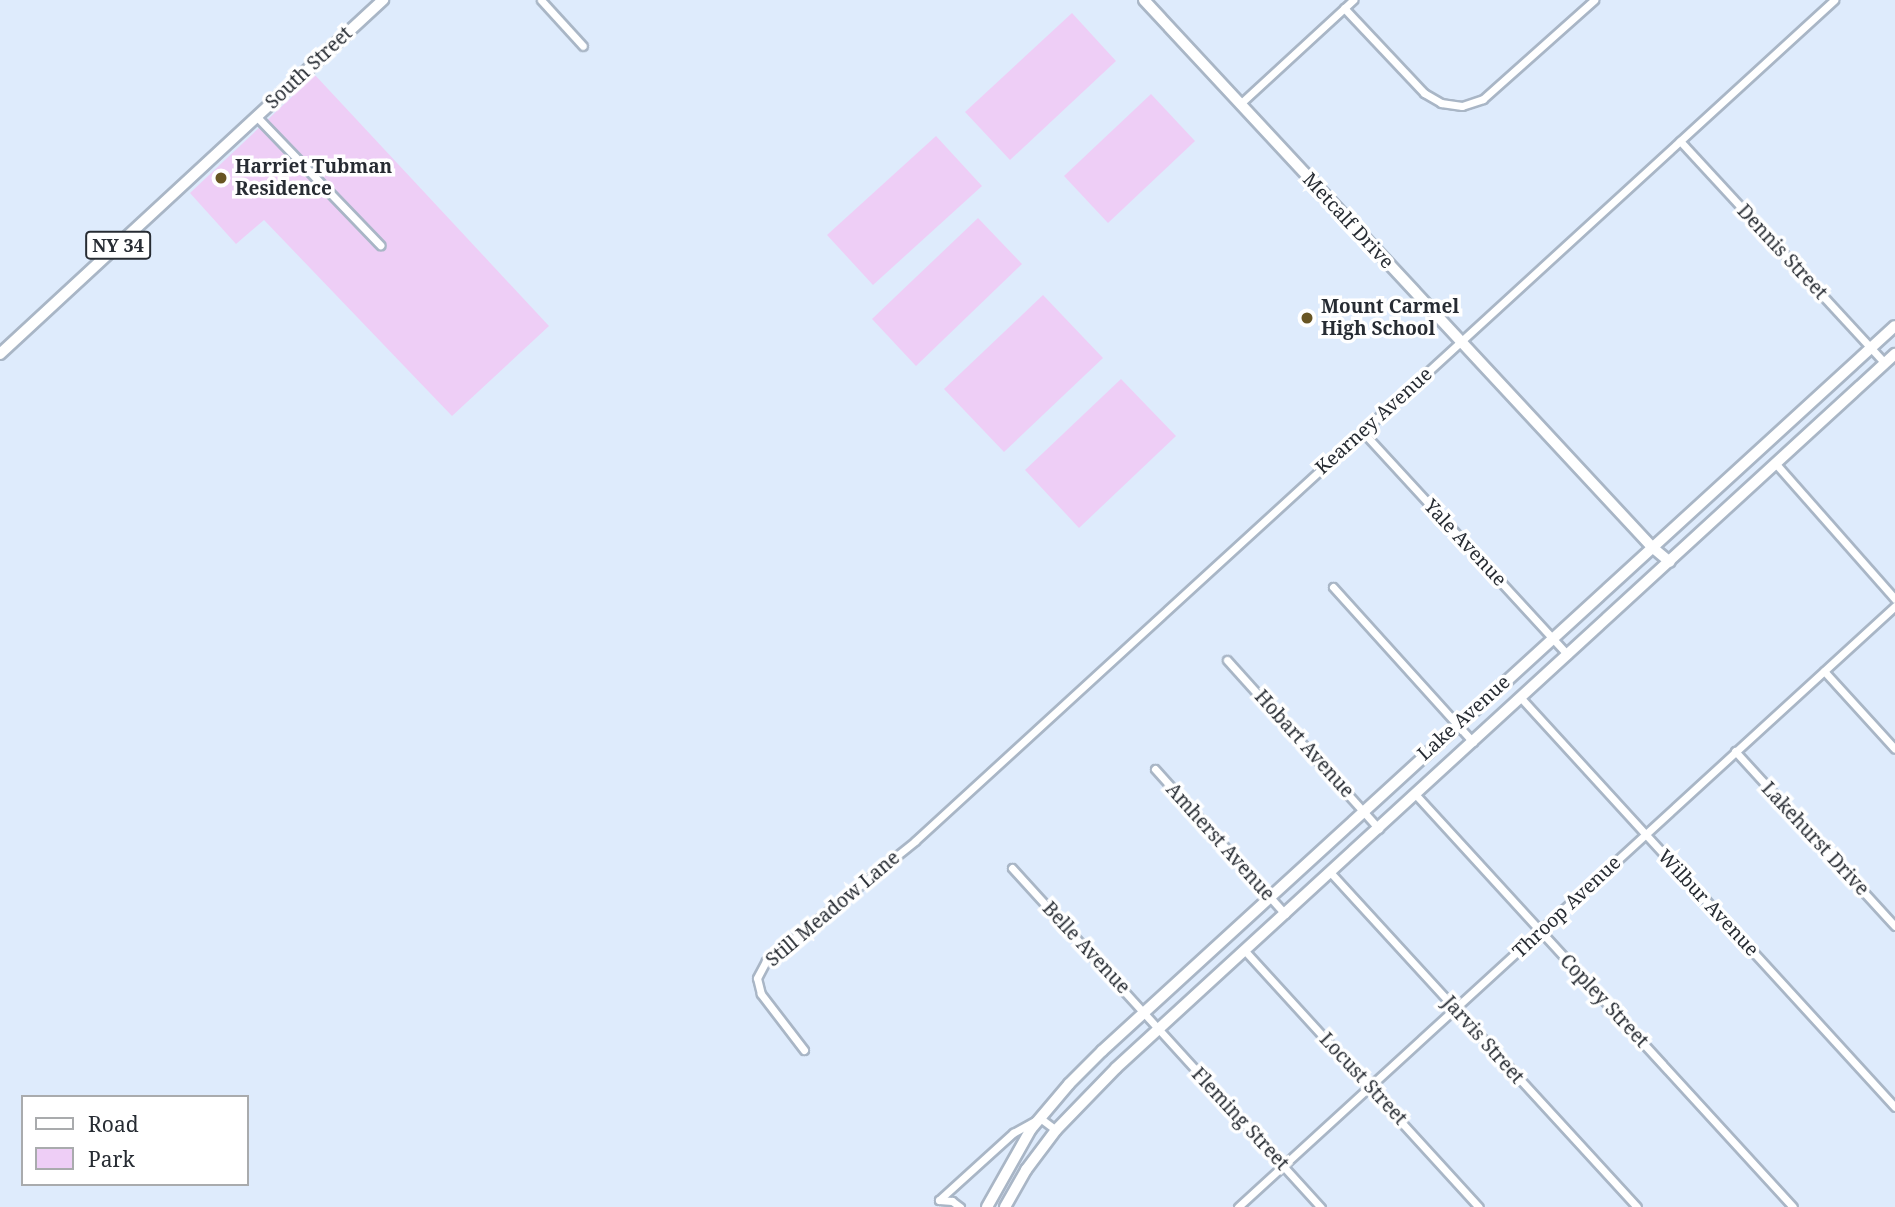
<!DOCTYPE html>
<style>
body{margin:0}
#map{position:relative;width:1895px;height:1207px;overflow:hidden;background:#deebfc;font-family:"Noto Serif",serif}
div>[style]{position:absolute}
.green>*{inset:0;background:#eecef6}
.roads{filter:drop-shadow(2px 0 #a9b6c6) drop-shadow(-2px 0 #a9b6c6) drop-shadow(0 2px #a9b6c6) drop-shadow(0 -2px #a9b6c6)}
.street>*{height:7px;margin:-3.5px;padding:0 3.5px;transform-origin:3.5px;border-radius:3.5px;background:#fff}
.secondary>*{height:10px;margin:-5px;padding:0 5px;transform-origin:5px;border-radius:5px;background:#fff}
.primary>*{height:10px;margin:-5px;padding:0 5px;transform-origin:5px;border-radius:5px;background:#fff}
.dots>*{width:19px;height:19px;translate:-50% -50%;box-sizing:border-box;border:4px solid #fff;border-radius:50%}
span{translate:-50% -50%;white-space:nowrap;text-align:center;line-height:1.15;-webkit-text-stroke:7px #fff;paint-order:stroke}
.shield-label span{padding:2px 5px;background:#fff;border:2px solid;border-radius:5px;-webkit-text-stroke-width:0}
.shield-label{font-size:18px;color:#272c33;font-weight:700}
.street-label{font-size:19px;color:#272c33}
.poi-label{font-size:19px;color:#272c33;font-weight:700}
.left{translate:0 -50%;text-align:left}
.legend{position:absolute;left:21px;top:1095px;width:228px;height:91px;box-sizing:border-box;background:#fff;border:2px solid #a9abad;margin:0;padding:9px 12px;list-style:none;font-size:21px;color:#272c33}
.legend li{display:flex;align-items:center;gap:14px;height:35px}
.legend b{width:35px;border:2px solid #a9abad}
</style>
<div id="map">
<div class="green">
<div style="clip-path:polygon(1072px 13px,1116px 61px,1010px 160px,965px 112px)"></div>
<div style="clip-path:polygon(315px 75px,549px 326px,452px 416px,264px 220px,236px 244px,190px 193px)"></div>
<div style="clip-path:polygon(1151px 94px,1195px 141px,1108px 223px,1064px 176px)"></div>
<div style="clip-path:polygon(936px 136px,982px 186px,873px 285px,827px 235px)"></div>
<div style="clip-path:polygon(978px 218px,1022px 264px,916px 366px,872px 319px)"></div>
<div style="clip-path:polygon(1043px 295px,1103px 358px,1004px 452px,944px 389px)"></div>
<div style="clip-path:polygon(1121px 379px,1176px 436px,1079px 528px,1025px 470px)"></div>
</div>
<div class="roads">
<div class="street">
<div style="left:541px;top:0;width:62px;rotate:47.6deg"></div>
<div style="left:1344px;top:8px;width:117px;rotate:46.7deg"></div>
<div style="left:1424px;top:93px;width:20px;rotate:30deg"></div>
<div style="left:1441px;top:103px;width:21px;rotate:8deg"></div>
<div style="left:1462px;top:106px;width:22px;rotate:-18deg"></div>
<div style="left:1483px;top:99px;width:149px;rotate:-41.7deg"></div>
<div style="left:1240px;top:104px;width:154px;rotate:-42.6deg"></div>
<div style="left:257px;top:117px;width:178px;rotate:46.1deg"></div>
<div style="left:1680px;top:141px;width:302px;rotate:47.3deg"></div>
<div style="left:1362px;top:431px;width:304px;rotate:47.4deg"></div>
<div style="left:1776px;top:464px;width:180px;rotate:48.6deg"></div>
<div style="left:1333px;top:587px;width:209px;rotate:47.9deg"></div>
<div style="left:1227px;top:660px;width:227px;rotate:48deg"></div>
<div style="left:1824px;top:671px;width:105px;rotate:47.7deg"></div>
<div style="left:1521px;top:698px;width:554px;rotate:47.56deg"></div>
<div style="left:1735px;top:751px;width:237px;rotate:47.6deg"></div>
<div style="left:1155px;top:769px;width:195px;rotate:48.1deg"></div>
<div style="left:1416px;top:795px;width:558px;rotate:47.54deg"></div>
<div style="left:1012px;top:868px;width:459px;rotate:47.7deg"></div>
<div style="left:1330px;top:872px;width:454px;rotate:47.5deg"></div>
<div style="left:1246px;top:952px;width:345px;rotate:47.6deg"></div>
<div style="left:804px;top:1050px;width:71px;rotate:-127.5deg"></div>
<div style="left:761px;top:994px;width:16px;rotate:-104deg"></div>
<div style="left:757px;top:978px;width:19px;rotate:-62deg"></div>
<div style="left:766px;top:961px;width:191px;rotate:-38.8deg"></div>
<div style="left:915px;top:841px;width:1246px;rotate:-42.46deg"></div>
<div style="left:939px;top:1200px;width:100px;rotate:-42.2deg"></div>
<div style="left:1013px;top:1133px;width:31px;rotate:-29deg"></div>
<div style="left:1040px;top:1118px;width:20px;rotate:37deg"></div>
<div style="left:939px;top:1200px;width:13px;rotate:4deg"></div>
<div style="left:952px;top:1201px;width:10px;rotate:37deg"></div>
<div style="left:1238px;top:1207px;width:890px;rotate:-42.45deg"></div>
</div>
<div class="secondary">
<div style="left:1144px;top:0;width:747px;rotate:47.12deg"></div>
<div style="left:1652px;top:547px;width:23px;rotate:40deg"></div>
<div style="left:987px;top:1207px;width:90px;rotate:-60.6deg"></div>
<div style="left:1031px;top:1129px;width:59px;rotate:-49.8deg"></div>
<div style="left:1069px;top:1084px;width:47px;rotate:-45deg"></div>
<div style="left:1102px;top:1051px;width:1074px;rotate:-42.44deg"></div>
<div style="left:1005px;top:1207px;width:43px;rotate:-60.4deg"></div>
<div style="left:1026px;top:1170px;width:50px;rotate:-53.1deg"></div>
<div style="left:1056px;top:1130px;width:86px;rotate:-45.9deg"></div>
<div style="left:1116px;top:1068px;width:1057px;rotate:-42.51deg"></div>
</div>
<div class="primary">
<div style="left:0;top:354px;width:522px;rotate:-42.75deg"></div>
</div>
</div>
<div class="dots">
<div style="left:221px;top:178px;background:#685523"></div>
<div style="left:1307px;top:318px;background:#685523"></div>
</div>
<div class="shield-label">
<span style="left:118px;top:245px">NY 34</span>
</div>
<div class="street-label">
<span style="left:309px;top:68px;rotate:-43deg">South Street</span>
<span style="left:1348px;top:221px;rotate:47deg">Metcalf Drive</span>
<span style="left:1782px;top:252px;rotate:47deg">Dennis Street</span>
<span style="left:1374px;top:421px;rotate:-42deg">Kearney Avenue</span>
<span style="left:1465px;top:543px;rotate:47deg">Yale Avenue</span>
<span style="left:1464px;top:718px;rotate:-42deg">Lake Avenue</span>
<span style="left:1304px;top:744px;rotate:48deg">Hobart Avenue</span>
<span style="left:1815px;top:839px;rotate:47deg">Lakehurst Drive</span>
<span style="left:1220px;top:842px;rotate:48deg">Amherst Avenue</span>
<span style="left:1708px;top:903px;rotate:47deg">Wilbur Avenue</span>
<span style="left:1567px;top:907px;rotate:-43deg">Throop Avenue</span>
<span style="left:833px;top:909px;rotate:-40deg">Still Meadow Lane</span>
<span style="left:1086px;top:948px;rotate:47deg">Belle Avenue</span>
<span style="left:1604px;top:1001px;rotate:47deg">Copley Street</span>
<span style="left:1483px;top:1040px;rotate:48deg">Jarvis Street</span>
<span style="left:1363px;top:1079px;rotate:47deg">Locust Street</span>
<span style="left:1240px;top:1119px;rotate:47deg">Fleming Street</span>
</div>
<div class="poi-label">
<span class="left" style="left:235px;top:178px">Harriet Tubman<br>Residence</span>
<span class="left" style="left:1321px;top:318px">Mount Carmel<br>High School</span>
</div>
<ul class="legend">
<li><b style="height:9px;background:#fff"></b>Road</li>
<li><b style="height:19px;background:#eecef6"></b>Park</li>
</ul>
</div>
